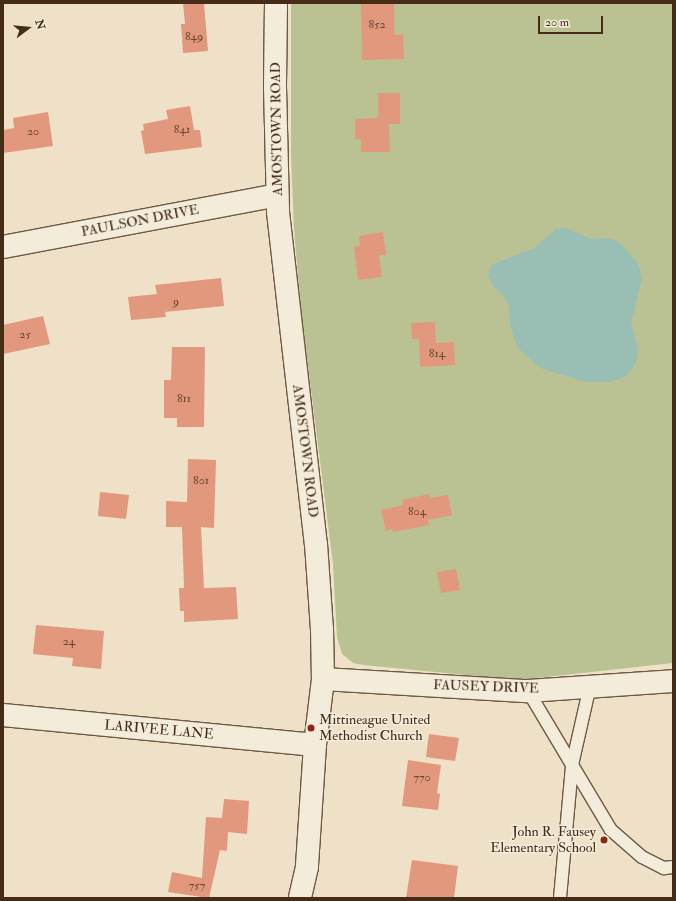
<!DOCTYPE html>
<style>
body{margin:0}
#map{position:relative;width:676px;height:901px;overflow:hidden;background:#eee1c7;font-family:"IM FELL Double Pica",serif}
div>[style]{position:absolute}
.green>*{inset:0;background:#bac294}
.water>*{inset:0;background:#99beb3}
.building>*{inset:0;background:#e1987d}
.roads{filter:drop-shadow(1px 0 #6e5943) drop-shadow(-1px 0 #6e5943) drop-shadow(0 1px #6e5943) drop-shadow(0 -1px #6e5943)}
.lane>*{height:12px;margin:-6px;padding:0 6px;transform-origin:6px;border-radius:6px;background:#f4ecdb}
.street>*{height:22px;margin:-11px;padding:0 11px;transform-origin:11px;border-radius:11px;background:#f4ecdb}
.secondary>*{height:22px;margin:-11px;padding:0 11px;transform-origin:11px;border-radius:11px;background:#f4ecdb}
.dots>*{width:11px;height:11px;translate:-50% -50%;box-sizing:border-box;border:2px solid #f4ecdb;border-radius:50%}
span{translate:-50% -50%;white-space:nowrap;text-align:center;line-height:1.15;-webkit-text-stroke:3px #f4ecdb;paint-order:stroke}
.number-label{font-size:12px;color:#6b4730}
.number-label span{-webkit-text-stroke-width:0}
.street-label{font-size:14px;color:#442c17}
.poi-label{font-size:14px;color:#442c17}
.left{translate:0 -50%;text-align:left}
.right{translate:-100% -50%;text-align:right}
.frame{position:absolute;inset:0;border:4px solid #442c17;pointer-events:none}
.north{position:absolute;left:8px;top:8px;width:40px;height:40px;-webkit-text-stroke:3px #f4ecdb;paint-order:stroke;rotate:74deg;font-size:11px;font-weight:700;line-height:16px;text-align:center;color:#442c17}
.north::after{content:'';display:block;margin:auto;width:14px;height:18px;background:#442c17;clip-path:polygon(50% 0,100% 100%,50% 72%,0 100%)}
.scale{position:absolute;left:538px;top:16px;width:65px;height:18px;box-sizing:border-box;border:2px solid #442c17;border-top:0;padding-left:5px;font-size:12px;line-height:14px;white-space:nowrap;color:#442c17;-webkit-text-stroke:3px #f4ecdb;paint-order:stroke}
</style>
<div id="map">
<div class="green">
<div style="clip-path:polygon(291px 3px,673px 3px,673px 663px,519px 680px,363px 665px,353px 663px,342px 654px,337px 637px,333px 564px,301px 310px,294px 229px,291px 155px)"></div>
</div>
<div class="water">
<div style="clip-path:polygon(566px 228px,591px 239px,609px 238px,620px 243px,638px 263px,642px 278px,631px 324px,638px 349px,636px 363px,625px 377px,609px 382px,585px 382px,540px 368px,517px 347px,510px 325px,509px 307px,504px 296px,494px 287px,488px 276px,491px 265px,536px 247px,556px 229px)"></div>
</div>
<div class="building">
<div style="clip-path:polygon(183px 3px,204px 3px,208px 51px,183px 53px,181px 24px,185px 24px)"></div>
<div style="clip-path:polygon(361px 3px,394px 3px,394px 35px,403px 34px,404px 59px,362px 60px)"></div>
<div style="clip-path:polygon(378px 93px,400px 93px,400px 124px,389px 124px,390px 152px,361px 152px,361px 139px,355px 139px,355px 119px,378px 118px)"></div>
<div style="clip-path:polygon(190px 106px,194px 130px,200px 130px,202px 147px,145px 154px,141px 131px,144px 130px,143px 124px,168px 119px,166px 110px)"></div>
<div style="clip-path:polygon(48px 112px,53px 146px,3px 153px,3px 130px,14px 128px,13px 118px)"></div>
<div style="clip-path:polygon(383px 232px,386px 255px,379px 255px,382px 277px,358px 280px,354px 247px,360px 246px,359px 236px)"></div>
<div style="clip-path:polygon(221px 278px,224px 306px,165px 312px,166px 317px,131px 320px,128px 297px,157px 294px,155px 285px)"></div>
<div style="clip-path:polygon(43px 316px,50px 344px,3px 354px,3px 325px)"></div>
<div style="clip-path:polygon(435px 322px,436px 343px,454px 342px,455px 365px,420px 367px,419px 339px,412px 339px,411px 323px)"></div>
<div style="clip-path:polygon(172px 347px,205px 347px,204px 427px,177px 427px,177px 418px,164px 418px,164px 380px,171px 380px)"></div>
<div style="clip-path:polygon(188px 459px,216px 460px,214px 528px,201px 527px,204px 588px,236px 587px,238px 619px,184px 622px,184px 611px,180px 611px,179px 588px,184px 588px,182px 527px,166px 527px,166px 501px,187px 502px)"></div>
<div style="clip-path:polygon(100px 492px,129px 495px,126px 519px,98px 516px)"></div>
<div style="clip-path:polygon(429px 494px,430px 498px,448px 495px,452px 515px,428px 520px,429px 525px,393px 532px,392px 529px,386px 531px,381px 510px,403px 505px,402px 500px)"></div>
<div style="clip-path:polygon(456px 569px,460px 590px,441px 593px,437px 572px)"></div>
<div style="clip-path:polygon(36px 625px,104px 631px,101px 669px,72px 666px,73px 658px,33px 654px)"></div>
<div style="clip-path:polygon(429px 734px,459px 738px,455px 761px,426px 757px)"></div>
<div style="clip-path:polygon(408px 760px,441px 765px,437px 793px,440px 794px,438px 810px,402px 806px)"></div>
<div style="clip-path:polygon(224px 799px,249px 801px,247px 834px,228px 832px,227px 851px,220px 850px,209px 898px,168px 892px,172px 872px,202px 878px,206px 817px,222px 818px)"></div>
<div style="clip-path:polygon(412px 860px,458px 866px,454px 898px,406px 898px)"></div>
</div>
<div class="roads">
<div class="lane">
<div style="left:528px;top:691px;width:162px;rotate:59.2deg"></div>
<div style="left:611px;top:830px;width:41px;rotate:41.1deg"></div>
<div style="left:642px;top:857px;width:25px;rotate:27deg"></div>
<div style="left:664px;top:868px;width:9px;rotate:-6deg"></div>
<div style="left:560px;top:898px;width:134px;rotate:-84.8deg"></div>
<div style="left:572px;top:765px;width:81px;rotate:-77.2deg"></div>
</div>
<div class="street">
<div style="left:3px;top:247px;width:279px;rotate:-10.7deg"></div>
<div style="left:323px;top:679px;width:205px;rotate:3.4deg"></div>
<div style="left:528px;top:691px;width:145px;rotate:-3.9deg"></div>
<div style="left:3px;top:715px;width:313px;rotate:5.5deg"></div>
</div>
<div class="secondary">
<div style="left:276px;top:3px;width:84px;rotate:90.7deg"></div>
<div style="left:275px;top:87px;width:125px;rotate:88.6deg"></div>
<div style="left:278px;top:212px;width:334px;rotate:83.5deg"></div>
<div style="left:316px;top:544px;width:85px;rotate:86deg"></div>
<div style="left:322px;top:629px;width:50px;rotate:88.9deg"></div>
<div style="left:323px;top:679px;width:66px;rotate:96.9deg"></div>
<div style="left:315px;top:745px;width:122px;rotate:93.8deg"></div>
<div style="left:307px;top:867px;width:32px;rotate:103deg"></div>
</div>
</div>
<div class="dots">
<div style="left:311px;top:728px;background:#8f2418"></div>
<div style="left:604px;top:840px;background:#8f2418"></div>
</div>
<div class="number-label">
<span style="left:377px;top:25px">852</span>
<span style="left:194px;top:37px">849</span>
<span style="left:182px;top:130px">841</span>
<span style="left:33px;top:132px">20</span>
<span style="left:176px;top:302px">9</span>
<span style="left:25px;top:335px">25</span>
<span style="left:437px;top:354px">814</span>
<span style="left:184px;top:399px">811</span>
<span style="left:201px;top:481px">801</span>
<span style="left:417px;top:512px">804</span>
<span style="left:69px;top:642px">24</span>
<span style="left:422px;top:778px">770</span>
<span style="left:197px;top:886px">757</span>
</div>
<div class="street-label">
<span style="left:277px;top:129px;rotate:-91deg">AMOSTOWN ROAD</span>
<span style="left:140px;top:221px;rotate:-11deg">PAULSON DRIVE</span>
<span style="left:305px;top:451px;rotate:83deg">AMOSTOWN ROAD</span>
<span style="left:486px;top:687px;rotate:2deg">FAUSEY DRIVE</span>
<span style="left:159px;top:730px;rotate:5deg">LARIVEE LANE</span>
</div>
<div class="poi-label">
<span class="left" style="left:319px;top:728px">Mittineague United<br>Methodist Church</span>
<span class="right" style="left:596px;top:840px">John R. Fausey<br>Elementary School</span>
</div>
<div class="frame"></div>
<div class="north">N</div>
<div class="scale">20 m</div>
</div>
